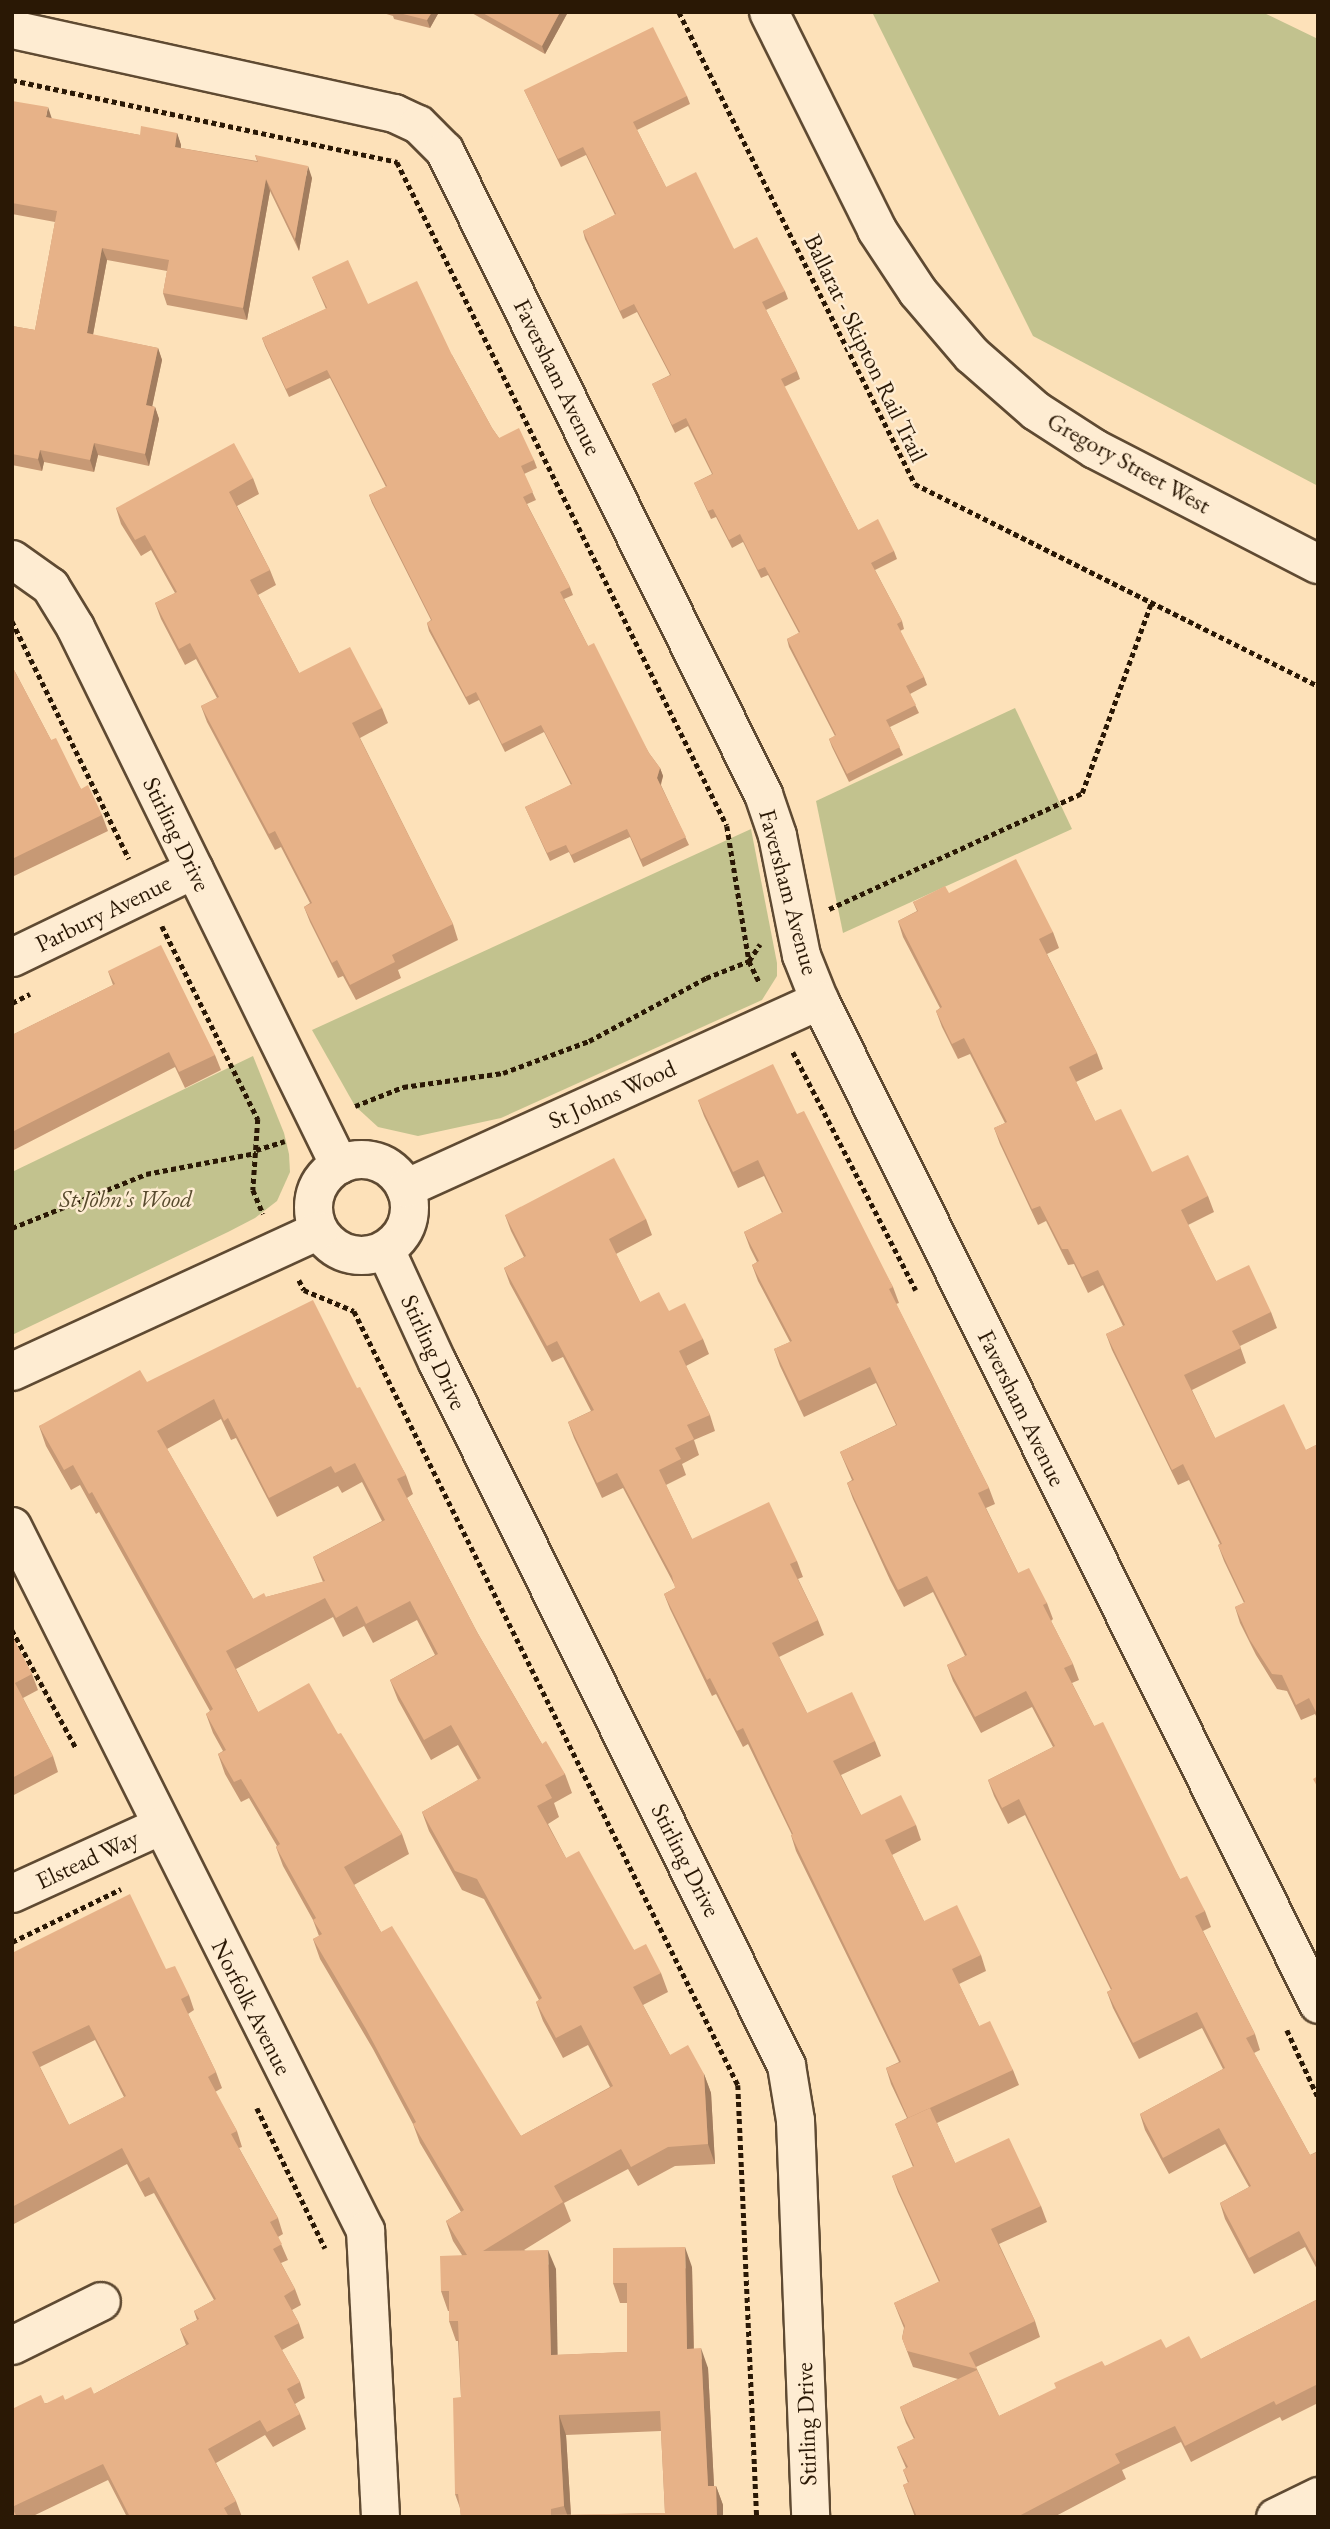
<!DOCTYPE html>
<style>
body{margin:0}
#map{position:relative;width:1330px;height:2529px;overflow:hidden;background:#fde1b9;font-family:"EB Garamond",serif}
div>[style]{position:absolute}
.green>*{inset:0;background:#c2c28e}
.path>*{height:4.5px;margin-top:-2.25px;transform-origin:0;background:repeating-linear-gradient(90deg,#2a1805 0 5px,transparent 0 8.5px)}
.roads{filter:drop-shadow(2px 0 #5f4a32) drop-shadow(-2px 0 #5f4a32) drop-shadow(0 2px #5f4a32) drop-shadow(0 -2px #5f4a32)}
.street>*{height:37px;margin:-18.5px;padding:0 18.5px;transform-origin:18.5px;border-radius:18.5px;background:#feecd2}
.street>.ring{margin:-18.5px;padding:0;box-sizing:content-box;background:none;border:37px solid #feecd2;border-radius:50%}
.secondary>*{height:38px;margin:-19px;padding:0 19px;transform-origin:19px;border-radius:19px;background:#feecd2}
.wall>*{inset:0;background:#c79975}
.shaded-wall>*{inset:0;background:#a27d5f}
.building>*{inset:0;background:#e7b288}
span{translate:-50% -50%;white-space:nowrap;text-align:center;line-height:1.15;-webkit-text-stroke:5px #feecd2;paint-order:stroke}
.street-label{font-size:24px;color:#2a1805}
.park-label{font-size:24px;color:#584b2e;font-style:italic}
.frame{position:absolute;inset:0;border:14px solid #2a1805;pointer-events:none}
</style>
<div id="map">
<div class="green">
<div style="clip-path:polygon(872px 12px,1262px 12px,1318px 39px,1318px 486px,1033px 336px)"></div>
<div style="clip-path:polygon(1015px 708px,1072px 829px,843px 933px,816px 801px)"></div>
<div style="clip-path:polygon(751px 829px,777px 963px,777px 976px,762px 1000px,501px 1118px,418px 1136px,378px 1127px,355px 1106px,312px 1030px)"></div>
<div style="clip-path:polygon(253px 1056px,284px 1133px,289px 1154px,290px 1172px,277px 1201px,255px 1218px,228px 1232px,12px 1335px,12px 1172px)"></div>
</div>
<div class="path">
<div style="left:679px;top:12px;width:528px;rotate:63.43deg"></div>
<div style="left:915px;top:484px;width:451px;rotate:26.6deg"></div>
<div style="left:12px;top:80px;width:394px;rotate:12deg"></div>
<div style="left:397px;top:162px;width:741px;rotate:63.57deg"></div>
<div style="left:727px;top:826px;width:137px;rotate:80.7deg"></div>
<div style="left:749px;top:961px;width:25px;rotate:64deg"></div>
<div style="left:12px;top:621px;width:265px;rotate:63.8deg"></div>
<div style="left:829px;top:909px;width:278px;rotate:-24.6deg"></div>
<div style="left:1082px;top:793px;width:202px;rotate:-70deg"></div>
<div style="left:162px;top:926px;width:216px;rotate:63.6deg"></div>
<div style="left:258px;top:1119px;width:71px;rotate:94deg"></div>
<div style="left:253px;top:1190px;width:26px;rotate:67deg"></div>
<div style="left:12px;top:1003px;width:20px;rotate:-27deg"></div>
<div style="left:793px;top:1052px;width:268px;rotate:62.7deg"></div>
<div style="left:355px;top:1106px;width:52px;rotate:-21.6deg"></div>
<div style="left:403px;top:1087px;width:101px;rotate:-8deg"></div>
<div style="left:503px;top:1073px;width:92px;rotate:-20.4deg"></div>
<div style="left:589px;top:1041px;width:133px;rotate:-28.3deg"></div>
<div style="left:706px;top:978px;width:46px;rotate:-21.6deg"></div>
<div style="left:749px;top:961px;width:20px;rotate:-57deg"></div>
<div style="left:256px;top:1150px;width:30px;rotate:-17deg"></div>
<div style="left:12px;top:1228px;width:144px;rotate:-21.9deg"></div>
<div style="left:146px;top:1174px;width:112px;rotate:-10.8deg"></div>
<div style="left:299px;top:1280px;width:11px;rotate:63deg"></div>
<div style="left:304px;top:1290px;width:54px;rotate:22.8deg"></div>
<div style="left:354px;top:1311px;width:864px;rotate:63.61deg"></div>
<div style="left:738px;top:2085px;width:432px;rotate:87.5deg"></div>
<div style="left:12px;top:1630px;width:134px;rotate:61.5deg"></div>
<div style="left:12px;top:1942px;width:121px;rotate:-25.9deg"></div>
<div style="left:1287px;top:2030px;width:74px;rotate:65.2deg"></div>
<div style="left:257px;top:2108px;width:156px;rotate:64.1deg"></div>
</div>
<div class="roads">
<div class="street">
<div style="left:12px;top:29px;width:391px;rotate:12.4deg"></div>
<div style="left:394px;top:113px;width:26px;rotate:25deg"></div>
<div style="left:418px;top:124px;width:37px;rotate:45deg"></div>
<div style="left:444px;top:150px;width:719px;rotate:63.65deg"></div>
<div style="left:763px;top:794px;width:43px;rotate:71.1deg"></div>
<div style="left:777px;top:835px;width:122px;rotate:78.7deg"></div>
<div style="left:801px;top:955px;width:48px;rotate:68.2deg"></div>
<div style="left:819px;top:1000px;width:1121px;rotate:63.57deg"></div>
<div style="left:12px;top:559px;width:47px;rotate:35.4deg"></div>
<div style="left:50px;top:586px;width:48px;rotate:58.6deg"></div>
<div style="left:75px;top:627px;width:599px;rotate:63.86deg"></div>
<div style="left:12px;top:957px;width:202px;rotate:-25.8deg"></div>
<div class="ring" style="left:313px;top:1159px;width:59px;height:59px"></div>
<div style="left:405px;top:1188px;width:455px;rotate:-24.4deg"></div>
<div style="left:385px;top:1249px;width:124px;rotate:65.3deg"></div>
<div style="left:437px;top:1362px;width:785px;rotate:63.6deg"></div>
<div style="left:786px;top:2065px;width:56px;rotate:80.7deg"></div>
<div style="left:795px;top:2120px;width:397px;rotate:87.8deg"></div>
<div style="left:12px;top:1371px;width:337px;rotate:-24.7deg"></div>
<div style="left:12px;top:1526px;width:788px;rotate:63.37deg"></div>
<div style="left:365px;top:2230px;width:287px;rotate:87deg"></div>
<div style="left:12px;top:1893px;width:164px;rotate:-24.5deg"></div>
<div style="left:12px;top:2345px;width:99px;rotate:-26.3deg"></div>
<div style="left:1275px;top:2517px;width:48px;rotate:-26deg"></div>
</div>
<div class="secondary">
<div style="left:769px;top:12px;width:243px;rotate:63.6deg"></div>
<div style="left:877px;top:230px;width:74px;rotate:56.5deg"></div>
<div style="left:918px;top:292px;width:83px;rotate:49.4deg"></div>
<div style="left:972px;top:355px;width:85px;rotate:41.2deg"></div>
<div style="left:1036px;top:411px;width:70px;rotate:32.8deg"></div>
<div style="left:1095px;top:449px;width:251px;rotate:27.3deg"></div>
</div>
</div>
<div class="wall">
<div style="clip-path:polygon(380px 12px,439px 12px,430px 28px,394px 19px,393px 16px)"></div>
<div style="clip-path:polygon(470px 12px,568px 12px,545px 54px)"></div>
<div style="clip-path:polygon(524px 90px,687px 96px,690px 104px,637px 130px,666px 187px,734px 249px,785px 291px,788px 299px,766px 310px,797px 371px,800px 379px,784px 387px,858px 530px,894px 551px,897px 559px,875px 570px,902px 621px,904px 629px,900px 631px,924px 677px,927px 685px,910px 694px,919px 713px,890px 727px,903px 755px,849px 782px,832px 747px,829px 739px,835px 736px,789px 647px,787px 639px,799px 633px,768px 575px,761px 578px,743px 542px,732px 548px,716px 517px,711px 519px,694px 483px,712px 474px,688px 426px,675px 433px,652px 384px,670px 375px,637px 312px,623px 319px,585px 239px,583px 231px,615px 215px,586px 155px,561px 167px)"></div>
<div style="clip-path:polygon(12px 101px,52px 119px,140px 135px,177px 133px,181px 145px,181px 148px,257px 161px,255px 155px,312px 178px,299px 251px,270px 191px,247px 320px,167px 305px,163px 293px,167px 271px,107px 260px,93px 335px,158px 348px,162px 360px,152px 406px,155px 407px,159px 419px,149px 466px,98px 455px,94px 472px,44px 462px,42px 471px,12px 465px,12px 326px,35px 330px,55px 222px,12px 214px)"></div>
<div style="clip-path:polygon(312px 277px,368px 304px,452px 355px,492px 428px,499px 438px,534px 460px,537px 468px,524px 474px,536px 500px,527px 504px,570px 587px,573px 595px,564px 599px,588px 646px,649px 753px,660px 768px,663px 776px,661px 785px,689px 845px,643px 867px,630px 837px,574px 863px,569px 852px,550px 861px,525px 807px,571px 785px,544px 732px,505px 752px,479px 700px,469px 705px,429px 631px,427px 623px,431px 620px,372px 503px,369px 495px,386px 487px,330px 378px,289px 397px,265px 346px,262px 338px,326px 309px)"></div>
<div style="clip-path:polygon(253px 478px,259px 494px,237px 506px,270px 570px,276px 585px,258px 595px,299px 673px,382px 708px,388px 723px,360px 738px,453px 924px,458px 940px,398px 970px,401px 978px,356px 1000px,343px 976px,338px 978px,310px 922px,304px 907px,310px 903px,281px 847px,275px 850px,207px 722px,201px 706px,217px 698px,196px 659px,185px 665px,161px 619px,155px 603px,175px 593px,151px 550px,141px 556px,121px 524px,116px 508px)"></div>
<div style="clip-path:polygon(12px 666px,51px 740px,81px 789px,102px 815px,108px 831px,12px 877px)"></div>
<div style="clip-path:polygon(949px 893px,1053px 932px,1059px 948px,1047px 954px,1097px 1053px,1103px 1069px,1076px 1082px,1095px 1121px,1152px 1172px,1208px 1196px,1214px 1212px,1188px 1225px,1216px 1281px,1271px 1312px,1277px 1328px,1240px 1346px,1246px 1363px,1192px 1390px,1215px 1438px,1306px 1450px,1318px 1444px,1318px 1720px,1315px 1714px,1301px 1720px,1287px 1691px,1277px 1689px,1256px 1655px,1240px 1623px,1235px 1607px,1244px 1603px,1224px 1561px,1218px 1545px,1220px 1544px,1189px 1480px,1178px 1485px,1112px 1350px,1106px 1334px,1123px 1326px,1103px 1285px,1088px 1293px,1074px 1264px,1068px 1265px,1046px 1221px,1038px 1225px,1000px 1144px,994px 1128px,1005px 1123px,970px 1054px,958px 1059px,942px 1027px,936px 1011px,940px 1008px,903px 937px,898px 921px,917px 911px,913px 902px)"></div>
<div style="clip-path:polygon(108px 971px,215px 1055px,221px 1070px,185px 1088px,175px 1067px,12px 1151px,12px 1035px,113px 985px)"></div>
<div style="clip-path:polygon(698px 1100px,797px 1114px,893px 1287px,899px 1303px,896px 1304px,989px 1488px,995px 1504px,986px 1508px,1018px 1573px,1047px 1603px,1053px 1619px,1051px 1621px,1073px 1664px,1079px 1680px,1072px 1683px,1094px 1726px,1180px 1879px,1205px 1911px,1211px 1927px,1203px 1931px,1255px 2034px,1260px 2050px,1254px 2053px,1310px 2155px,1318px 2151px,1318px 2271px,1305px 2247px,1254px 2274px,1225px 2219px,1220px 2203px,1249px 2187px,1225px 2144px,1169px 2174px,1145px 2130px,1140px 2114px,1223px 2069px,1202px 2028px,1139px 2059px,1113px 2008px,1107px 1992px,1111px 1990px,1025px 1815px,1008px 1824px,994px 1796px,988px 1780px,1053px 1747px,1032px 1707px,981px 1733px,953px 1681px,947px 1665px,965px 1656px,933px 1592px,904px 1607px,890px 1580px,853px 1499px,847px 1483px,852px 1480px,840px 1452px,896px 1425px,876px 1383px,804px 1417px,780px 1366px,774px 1349px,790px 1342px,758px 1281px,752px 1265px,757px 1262px,750px 1248px,744px 1232px,782px 1213px,764px 1176px,738px 1188px,704px 1116px)"></div>
<div style="clip-path:polygon(505px 1215px,646px 1219px,652px 1235px,616px 1254px,640px 1302px,669px 1311px,703px 1339px,709px 1354px,686px 1366px,710px 1415px,715px 1431px,694px 1440px,699px 1455px,682px 1464px,686px 1475px,666px 1485px,692px 1539px,797px 1561px,803px 1577px,798px 1579px,818px 1620px,824px 1635px,779px 1657px,807px 1713px,875px 1741px,881px 1756px,841px 1775px,861px 1815px,916px 1825px,921px 1840px,892px 1855px,924px 1921px,981px 1955px,986px 1971px,959px 1984px,979px 2026px,1013px 2070px,1019px 2085px,937px 2123px,955px 2163px,1041px 2206px,1047px 2222px,999px 2244px,1035px 2321px,1040px 2337px,976px 2367px,999px 2416px,1105px 2366px,1166px 2348px,1201px 2359px,1318px 2299px,1318px 2403px,1282px 2421px,1280px 2417px,1191px 2462px,1181px 2442px,1122px 2470px,1126px 2479px,1054px 2517px,915px 2517px,903px 2485px,908px 2483px,903px 2470px,906px 2468px,897px 2447px,914px 2439px,906px 2423px,900px 2407px,958px 2379px,913px 2367px,902px 2338px,904px 2328px,894px 2303px,939px 2282px,898px 2192px,892px 2176px,913px 2167px,895px 2124px,907px 2118px,891px 2084px,886px 2068px,899px 2062px,796px 1851px,791px 1835px,792px 1835px,748px 1744px,743px 1747px,716px 1694px,712px 1696px,670px 1609px,664px 1594px,675px 1588px,675px 1586px,623px 1488px,602px 1498px,574px 1438px,568px 1422px,591px 1411px,563px 1357px,552px 1362px,510px 1284px,504px 1268px,524px 1257px,511px 1231px)"></div>
<div style="clip-path:polygon(evenodd,147px 1382px,357px 1388px,406px 1475px,413px 1494px,407px 1498px,477px 1632px,542px 1744px,565px 1774px,572px 1793px,554px 1803px,559px 1817px,548px 1824px,566px 1858px,634px 1950px,661px 1973px,668px 1992px,643px 2005px,670px 2055px,704px 2074px,711px 2093px,715px 2164px,675px 2166px,638px 2186px,628px 2169px,564px 2203px,571px 2221px,524px 2250px,556px 2269px,557px 2355px,627px 2352px,627px 2303px,620px 2303px,613px 2283px,692px 2267px,694px 2349px,708px 2368px,714px 2486px,716px 2486px,723px 2505px,723px 2517px,461px 2517px,460px 2508px,455px 2494px,461px 2397px,458px 2341px,456px 2341px,449px 2321px,449px 2311px,448px 2311px,441px 2291px,462px 2255px,453px 2241px,446px 2221px,461px 2212px,420px 2143px,413px 2124px,373px 2049px,320px 1959px,313px 1939px,319px 1936px,313px 1920px,283px 1866px,276px 1847px,277px 1846px,249px 1798px,241px 1802px,225px 1774px,218px 1754px,223px 1751px,213px 1733px,206px 1714px,210px 1711px,99px 1512px,96px 1514px,80px 1485px,71px 1490px,46px 1446px,39px 1426px,147px 1382px,221px 1419px,231px 1440px,236px 1438px,277px 1517px,338px 1486px,342px 1493px,362px 1482px,382px 1521px,313px 1557px,323px 1582px,266px 1597px,253px 1599px,167px 1449px,221px 1419px,147px 1382px,333px 1617px,343px 1637px,364px 1626px,373px 1643px,417px 1620px,435px 1655px,390px 1680px,398px 1700px,431px 1760px,458px 1745px,478px 1780px,422px 1812px,429px 1831px,462px 1890px,484px 1899px,539px 2000px,536px 2002px,543px 2021px,563px 2058px,588px 2045px,610px 2087px,521px 2136px,381px 1932px,354px 1885px,409px 1854px,402px 1834px,338px 1734px,258px 1712px,236px 1669px,333px 1617px,147px 1382px,661px 2431px,665px 2513px,571px 2515px,566px 2435px,661px 2431px)"></div>
<div style="clip-path:polygon(12px 1640px,32px 1674px,38px 1690px,23px 1698px,53px 1756px,58px 1772px,12px 1796px)"></div>
<div style="clip-path:polygon(evenodd,12px 1953px,166px 1969px,189px 1995px,194px 2010px,188px 2014px,216px 2072px,222px 2088px,215px 2092px,237px 2131px,242px 2147px,239px 2148px,278px 2218px,283px 2234px,278px 2237px,288px 2260px,281px 2263px,295px 2289px,301px 2305px,292px 2310px,299px 2323px,304px 2338px,282px 2350px,300px 2382px,305px 2398px,295px 2404px,300px 2414px,306px 2429px,273px 2447px,265px 2435px,216px 2463px,236px 2501px,242px 2517px,127px 2517px,108px 2480px,31px 2517px,12px 2517px,12px 2409px,65px 2400px,94px 2394px,186px 2345px,180px 2329px,197px 2320px,194px 2311px,214px 2300px,154px 2193px,145px 2197px,127px 2164px,12px 2225px,12px 1953px,95px 2040px,124px 2097px,69px 2125px,40px 2067px,95px 2040px)"></div>
</div>
<div class="shaded-wall">
<div style="clip-path:polygon(432px 12px,439px 12px,430px 28px,427px 20px)"></div>
<div style="clip-path:polygon(560px 12px,568px 12px,545px 54px,542px 46px)"></div>
<div style="clip-path:polygon(48px 107px,52px 119px,46px 117px)"></div>
<div style="clip-path:polygon(177px 133px,181px 145px,179px 159px,175px 147px)"></div>
<div style="clip-path:polygon(308px 166px,312px 178px,299px 251px,295px 239px)"></div>
<div style="clip-path:polygon(266px 179px,270px 191px,247px 320px,243px 308px)"></div>
<div style="clip-path:polygon(102px 248px,107px 260px,91px 345px,87px 333px)"></div>
<div style="clip-path:polygon(158px 348px,162px 360px,150px 417px,146px 405px)"></div>
<div style="clip-path:polygon(155px 407px,159px 419px,149px 466px,145px 454px)"></div>
<div style="clip-path:polygon(94px 443px,98px 455px,94px 472px,90px 460px)"></div>
<div style="clip-path:polygon(40px 450px,44px 462px,42px 471px,38px 459px)"></div>
<div style="clip-path:polygon(660px 768px,663px 776px,660px 786px,657px 778px)"></div>
<div style="clip-path:polygon(704px 2074px,711px 2093px,715px 2164px,708px 2144px)"></div>
<div style="clip-path:polygon(685px 2247px,692px 2267px,694px 2369px,687px 2349px)"></div>
<div style="clip-path:polygon(548px 2250px,556px 2269px,558px 2374px,551px 2355px)"></div>
<div style="clip-path:polygon(701px 2348px,708px 2368px,715px 2506px,708px 2486px)"></div>
<div style="clip-path:polygon(559px 2415px,566px 2435px,571px 2517px,568px 2517px,564px 2506px)"></div>
<div style="clip-path:polygon(716px 2486px,723px 2505px,723px 2517px,717px 2517px)"></div>
</div>
<div class="building">
<div style="clip-path:polygon(395px 12px,432px 12px,427px 20px)"></div>
<div style="clip-path:polygon(481px 12px,560px 12px,542px 46px)"></div>
<div style="clip-path:polygon(653px 27px,687px 96px,633px 122px,666px 187px,696px 172px,734px 249px,757px 237px,785px 291px,762px 302px,797px 371px,781px 379px,858px 530px,878px 519px,894px 551px,871px 563px,902px 621px,897px 624px,924px 677px,906px 686px,916px 705px,886px 720px,900px 747px,847px 774px,829px 739px,836px 735px,787px 639px,800px 632px,765px 567px,758px 570px,740px 534px,729px 540px,713px 509px,708px 511px,694px 483px,713px 474px,686px 418px,672px 425px,652px 384px,671px 375px,634px 304px,620px 311px,583px 231px,616px 214px,583px 147px,558px 159px,524px 90px)"></div>
<div style="clip-path:polygon(12px 101px,48px 107px,46px 117px,140px 135px,141px 126px,177px 133px,175px 147px,258px 162px,255px 155px,308px 166px,295px 239px,266px 179px,243px 308px,163px 293px,169px 260px,102px 248px,87px 333px,158px 348px,146px 405px,155px 407px,145px 454px,94px 443px,90px 460px,40px 450px,38px 459px,12px 454px,12px 326px,35px 330px,57px 211px,12px 203px)"></div>
<div style="clip-path:polygon(348px 260px,368px 304px,417px 281px,452px 355px,492px 428px,499px 438px,519px 428px,534px 460px,521px 466px,533px 492px,523px 497px,570px 587px,560px 592px,588px 646px,594px 643px,649px 753px,660px 768px,657px 778px,686px 837px,641px 859px,627px 829px,571px 855px,566px 845px,547px 853px,525px 807px,572px 784px,541px 725px,502px 744px,476px 692px,466px 697px,427px 623px,432px 620px,369px 495px,387px 486px,327px 370px,286px 389px,262px 338px,327px 308px,312px 277px)"></div>
<div style="clip-path:polygon(234px 443px,253px 478px,229px 492px,270px 570px,250px 580px,299px 673px,350px 647px,382px 708px,352px 723px,453px 924px,392px 955px,395px 962px,350px 985px,337px 960px,332px 963px,304px 907px,312px 903px,275px 831px,269px 834px,201px 706px,219px 697px,190px 643px,179px 649px,155px 603px,177px 592px,145px 535px,135px 540px,116px 508px)"></div>
<div style="clip-path:polygon(12px 666px,51px 740px,56px 738px,81px 789px,88px 785px,102px 815px,12px 859px)"></div>
<div style="clip-path:polygon(1016px 859px,1053px 932px,1039px 939px,1097px 1053px,1069px 1067px,1095px 1121px,1121px 1109px,1152px 1172px,1188px 1155px,1208px 1196px,1181px 1210px,1216px 1281px,1249px 1265px,1271px 1312px,1232px 1331px,1241px 1348px,1184px 1375px,1215px 1438px,1284px 1404px,1306px 1450px,1318px 1444px,1318px 1716px,1309px 1698px,1296px 1705px,1282px 1675px,1272px 1674px,1250px 1640px,1235px 1607px,1245px 1602px,1218px 1545px,1222px 1544px,1183px 1464px,1172px 1470px,1106px 1334px,1125px 1325px,1098px 1270px,1082px 1277px,1068px 1249px,1062px 1249px,1040px 1206px,1032px 1209px,994px 1128px,1007px 1122px,964px 1038px,952px 1044px,936px 1011px,942px 1007px,898px 921px,918px 911px,913px 902px,945px 886px,949px 893px)"></div>
<div style="clip-path:polygon(161px 945px,215px 1055px,179px 1072px,169px 1052px,12px 1132px,12px 1035px,115px 984px,108px 971px)"></div>
<div style="clip-path:polygon(773px 1064px,797px 1114px,804px 1111px,893px 1287px,889px 1289px,989px 1488px,978px 1493px,1018px 1573px,1029px 1568px,1047px 1603px,1043px 1605px,1073px 1664px,1064px 1668px,1094px 1726px,1103px 1722px,1180px 1879px,1187px 1876px,1205px 1911px,1195px 1916px,1255px 2034px,1246px 2038px,1310px 2155px,1318px 2152px,1318px 2266px,1299px 2231px,1249px 2258px,1220px 2203px,1251px 2186px,1219px 2128px,1163px 2158px,1140px 2114px,1225px 2068px,1197px 2012px,1133px 2043px,1107px 1992px,1112px 1989px,1019px 1799px,1002px 1808px,988px 1780px,1055px 1746px,1026px 1691px,975px 1717px,947px 1665px,967px 1655px,927px 1576px,898px 1590px,885px 1564px,847px 1483px,854px 1480px,840px 1452px,897px 1425px,870px 1367px,799px 1401px,774px 1349px,792px 1341px,752px 1265px,759px 1261px,744px 1232px,783px 1212px,758px 1160px,733px 1172px,698px 1100px)"></div>
<div style="clip-path:polygon(614px 1158px,646px 1219px,609px 1239px,640px 1302px,659px 1292px,669px 1311px,685px 1303px,703px 1339px,679px 1351px,710px 1415px,687px 1425px,694px 1439px,675px 1448px,681px 1459px,659px 1470px,692px 1539px,769px 1502px,797px 1561px,790px 1564px,818px 1620px,772px 1643px,807px 1713px,852px 1692px,875px 1741px,833px 1761px,861px 1815px,901px 1795px,916px 1825px,885px 1840px,924px 1921px,957px 1905px,981px 1955px,952px 1969px,979px 2026px,990px 2021px,1013px 2070px,908px 2118px,886px 2068px,901px 2062px,791px 1835px,793px 1834px,743px 1728px,737px 1731px,710px 1678px,707px 1680px,664px 1594px,675px 1588px,672px 1576px,617px 1473px,597px 1483px,568px 1422px,594px 1410px,557px 1341px,547px 1346px,504px 1268px,526px 1256px,505px 1215px)"></div>
<div style="clip-path:polygon(evenodd,313px 1300px,357px 1388px,360px 1387px,406px 1475px,397px 1479px,477px 1632px,542px 1744px,546px 1741px,565px 1774px,545px 1785px,552px 1798px,537px 1806px,566px 1858px,579px 1851px,634px 1950px,646px 1944px,661px 1973px,633px 1987px,670px 2055px,688px 2045px,704px 2074px,708px 2144px,668px 2147px,631px 2167px,621px 2149px,554px 2186px,563px 2202px,483px 2251px,548px 2250px,551px 2355px,627px 2352px,627px 2283px,613px 2283px,613px 2248px,685px 2247px,687px 2349px,701px 2348px,708px 2486px,716px 2486px,717px 2517px,461px 2517px,458px 2494px,455px 2494px,453px 2398px,461px 2397px,458px 2321px,449px 2321px,449px 2291px,441px 2291px,440px 2256px,467px 2255px,446px 2221px,464px 2210px,413px 2124px,416px 2122px,366px 2029px,313px 1939px,322px 1934px,313px 1920px,316px 1918px,276px 1847px,280px 1844px,241px 1779px,234px 1782px,218px 1754px,226px 1750px,206px 1714px,213px 1709px,92px 1492px,89px 1494px,73px 1465px,64px 1470px,39px 1426px,140px 1370px,147px 1382px,313px 1300px,214px 1399px,224px 1421px,228px 1418px,269px 1498px,331px 1466px,335px 1473px,355px 1463px,385px 1520px,313px 1557px,325px 1581px,266px 1597px,264px 1593px,253px 1599px,157px 1431px,214px 1399px,313px 1300px,325px 1598px,336px 1618px,357px 1606px,366px 1624px,410px 1601px,438px 1654px,390px 1680px,424px 1740px,451px 1725px,481px 1778px,422px 1812px,455px 1871px,477px 1879px,542px 1998px,536px 2002px,556px 2038px,581px 2025px,613px 2086px,521px 2136px,392px 1926px,381px 1932px,344px 1867px,402px 1834px,341px 1733px,338px 1734px,309px 1683px,258px 1712px,226px 1651px,325px 1598px,313px 1300px,660px 2411px,665px 2513px,551px 2515px,551px 2509px,564px 2506px,559px 2415px,660px 2411px)"></div>
<div style="clip-path:polygon(14px 1639px,32px 1674px,15px 1683px,53px 1756px,12px 1778px,12px 1640px)"></div>
<div style="clip-path:polygon(1318px 1776px,1318px 1788px,1313px 1779px)"></div>
<div style="clip-path:polygon(evenodd,130px 1894px,166px 1969px,175px 1966px,189px 1995px,181px 1999px,216px 2072px,208px 2077px,237px 2131px,231px 2134px,278px 2218px,270px 2222px,282px 2244px,273px 2249px,295px 2289px,284px 2296px,299px 2323px,274px 2336px,300px 2382px,287px 2389px,300px 2414px,267px 2432px,260px 2420px,208px 2449px,236px 2501px,224px 2508px,229px 2517px,130px 2517px,103px 2464px,12px 2507px,12px 2409px,41px 2395px,45px 2404px,63px 2395px,65px 2400px,91px 2387px,94px 2394px,189px 2344px,180px 2329px,199px 2319px,194px 2311px,216px 2299px,149px 2177px,140px 2182px,122px 2148px,12px 2207px,12px 1953px,130px 1894px,89px 2025px,126px 2096px,69px 2125px,32px 2052px,89px 2025px)"></div>
<div style="clip-path:polygon(930px 2108px,955px 2163px,1009px 2138px,1041px 2206px,991px 2229px,1035px 2321px,969px 2353px,977px 2369px,907px 2351px,902px 2338px,905px 2326px,894px 2303px,940px 2281px,892px 2176px,914px 2166px,895px 2124px)"></div>
<div style="clip-path:polygon(1318px 2299px,1318px 2384px,1276px 2405px,1274px 2401px,1185px 2446px,1175px 2426px,1115px 2454px,1120px 2463px,1017px 2517px,917px 2517px,903px 2485px,909px 2482px,903px 2470px,908px 2467px,897px 2447px,915px 2438px,900px 2407px,977px 2370px,999px 2416px,1056px 2388px,1054px 2383px,1102px 2361px,1105px 2366px,1161px 2339px,1166px 2348px,1189px 2336px,1201px 2359px)"></div>
<div style="clip-path:polygon(12px 2508px,17px 2517px,12px 2517px)"></div>
</div>
<div class="street-label">
<span style="left:866px;top:348px;rotate:64deg">Ballarat - Skipton Rail Trail</span>
<span style="left:558px;top:377px;rotate:64deg">Faversham Avenue</span>
<span style="left:1129px;top:463px;rotate:29deg">Gregory Street West</span>
<span style="left:177px;top:834px;rotate:64deg">Stirling Drive</span>
<span style="left:789px;top:892px;rotate:75deg">Faversham Avenue</span>
<span style="left:103px;top:913px;rotate:-26deg">Parbury Avenue</span>
<span style="left:612px;top:1094px;rotate:-24deg">St Johns Wood</span>
<span style="left:434px;top:1352px;rotate:65deg">Stirling Drive</span>
<span style="left:1022px;top:1408px;rotate:64deg">Faversham Avenue</span>
<span style="left:87px;top:1859px;rotate:-25deg">Elstead Way</span>
<span style="left:686px;top:1860px;rotate:63deg">Stirling Drive</span>
<span style="left:252px;top:2007px;rotate:63deg">Norfolk Avenue</span>
<span style="left:806px;top:2424px;rotate:-92deg">Stirling Drive</span>
</div>
<div class="park-label">
<span style="left:126px;top:1199px">St John's Wood</span>
</div>
<div class="frame"></div>
</div>
